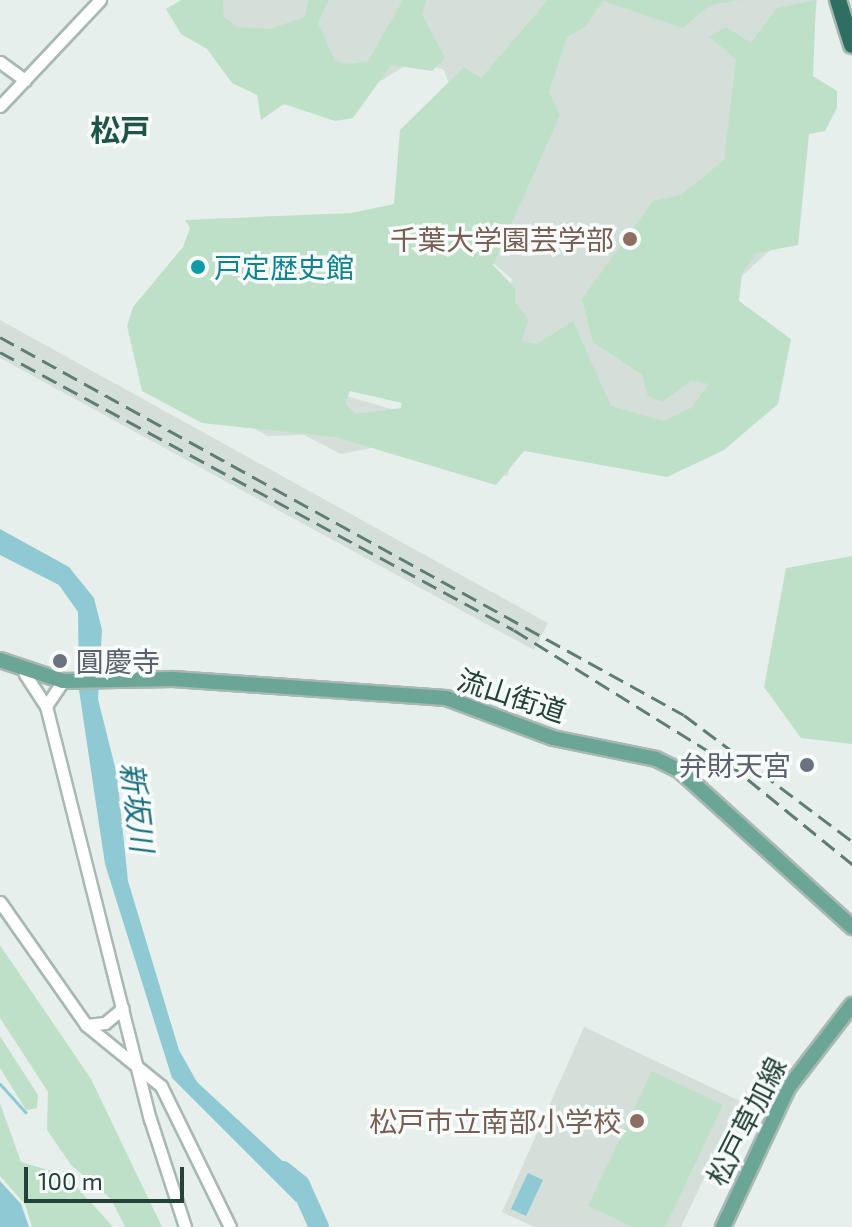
<!DOCTYPE html>
<meta charset="utf-8">
<style>
body{margin:0}
#map{position:relative;width:852px;height:1227px;overflow:hidden;background:#e6efeb;font-family:"Exo 2","Noto Sans JP",sans-serif}
div>[style]{position:absolute}
.built>*{inset:0;background:#d4dfda}
.green>*{inset:0;background:#bfe0c8}
.water>*{inset:0;background:#8ec9d4}
.stream>*{height:3px;margin:-1.5px;padding:0 1.5px;transform-origin:1.5px;border-radius:1.5px;background:#8ec9d4}
.river>*{height:20px;margin:-10px;padding:0 10px;transform-origin:10px;border-radius:10px;background:#8ec9d4}
.roads{filter:drop-shadow(2px 0 #a8b8b2) drop-shadow(-2px 0 #a8b8b2) drop-shadow(0 2px #a8b8b2) drop-shadow(0 -2px #a8b8b2)}
.minor>*{height:11px;margin:-5.5px;padding:0 5.5px;transform-origin:5.5px;border-radius:5.5px;background:#fff}
.major>*{height:14px;margin:-7px;padding:0 7px;transform-origin:7px;border-radius:7px;background:#6aa596}
.highway>*{height:16px;margin:-8px;padding:0 8px;transform-origin:8px;border-radius:8px;background:#2f6f62}
.rail>*{height:3px;margin-top:-1.5px;transform-origin:0;background:repeating-linear-gradient(90deg,#5f7d75 0 16px,transparent 0 24px)}
.dots>*{width:22px;height:22px;translate:-50% -50%;box-sizing:border-box;border:4px solid #f7fbf9;border-radius:50%}
span{translate:-50% -50%;white-space:nowrap;text-align:center;line-height:1.15;-webkit-text-stroke:7px #f7fbf9;paint-order:stroke}
.education-label{font-size:28px;color:#785e54}
.right{translate:-100% -50%;text-align:right}
.culture-label{font-size:28px;color:#0d838f}
.left{translate:0 -50%;text-align:left}
.worship-label{font-size:28px;color:#5b616d}
.street-label{font-size:28px;color:#24423a}
.neighbourhood-label{font-size:30px;color:#1f5548;font-weight:700}
.water-label{font-size:30px;color:#1c6f80;font-style:italic}
.scale{position:absolute;left:24px;top:1167px;width:160px;height:36px;box-sizing:border-box;border:4px solid #24423a;border-top:0;padding-left:10px;font-size:24px;line-height:28px;white-space:nowrap;color:#24423a;-webkit-text-stroke:6px #f7fbf9;paint-order:stroke}
</style>
<div id="map">
<div class="built">
<div style="clip-path:polygon(192px 0,817px 0,804px 124px,778px 243px,741px 277px,719px 448px,514px 440px,508px 476px,382px 446px,341px 454px,304px 435px,267px 436px,248px 425px,302px 383px,402px 412px,513px 280px,462px 236px,458px 108px,444px 70px,415px 60px,351px 99px)"></div>
<div style="clip-path:polygon(0 320px,548px 623px,534px 650px,0 358px)"></div>
<div style="clip-path:polygon(584px 1027px,740px 1101px,681px 1227px,534px 1227px,502px 1212px)"></div>
</div>
<div class="green">
<div style="clip-path:polygon(181px 0,223px 0,224px 17px,237px 27px,269px 29px,305px 17px,308px 0,329px 0,318px 23px,335px 61px,348px 64px,368px 61px,403px 0,426px 0,422px 14px,445px 58px,432px 71px,391px 65px,353px 118px,335px 121px,284px 104px,261px 120px,257px 95px,232px 83px,207px 49px,181px 34px,166px 9px)"></div>
<div style="clip-path:polygon(evenodd,548px 0,741px 0,710px 5px,683px 28px,603px 1px,585px 27px,567px 37px,549px 92px,560px 115px,493px 265px,515px 288px,515px 302px,529px 320px,521px 341px,537px 344px,573px 321px,611px 406px,664px 421px,691px 408px,709px 384px,691px 381px,662px 402px,648px 396px,642px 375px,593px 342px,582px 299px,653px 201px,681px 195px,724px 160px,736px 59px,709px 37px,726px 27px,751px 43px,777px 8px,816px 0,813px 76px,837px 91px,837px 108px,825px 131px,809px 134px,798px 245px,757px 253px,742px 273px,739px 301px,791px 339px,778px 404px,724px 450px,667px 477px,524px 451px,496px 485px,335px 437px,202px 423px,142px 391px,127px 326px,133px 307px,183px 247px,190px 228px,185px 220px,351px 213px,394px 204px,400px 130px,464px 67px,481px 78px,548px 0,350px 391px,402px 403px,401px 408px,355px 414px,345px 403px,350px 391px)"></div>
<div style="clip-path:polygon(852px 556px,852px 744px,801px 738px,764px 687px,786px 568px)"></div>
<div style="clip-path:polygon(0 945px,91px 1079px,162px 1227px,125px 1227px,111px 1199px,71px 1165px,47px 1130px,48px 1092px,0 1018px)"></div>
<div style="clip-path:polygon(0 1036px,38px 1095px,37px 1108px,26px 1110px,0 1068px)"></div>
<div style="clip-path:polygon(652px 1071px,723px 1105px,665px 1227px,633px 1227px,588px 1206px)"></div>
<div style="clip-path:polygon(0 1103px,21px 1162px,66px 1175px,113px 1227px,32px 1227px,25px 1204px,0 1176px)"></div>
</div>
<div class="water">
<div style="clip-path:polygon(0 529px,69px 567px,94px 598px,102px 630px,98px 699px,117px 775px,128px 881px,179px 1050px,197px 1082px,304px 1181px,296px 1202px,172px 1078px,105px 864px,79px 690px,78px 612px,59px 585px,0 555px)"></div>
<div style="clip-path:polygon(528px 1173px,543px 1180px,526px 1216px,511px 1209px)"></div>
<div style="clip-path:polygon(0 1181px,21px 1204px,29px 1227px,0 1227px)"></div>
</div>
<div class="stream">
<div style="left:0;top:1084px;width:38px;rotate:48deg"></div>
</div>
<div class="river">
<div style="left:283px;top:1171px;width:22px;rotate:39deg"></div>
<div style="left:300px;top:1185px;width:46px;rotate:65.7deg"></div>
</div>
<div class="roads">
<div class="minor">
<div style="left:0;top:62px;width:31px;rotate:36deg"></div>
<div style="left:0;top:106px;width:146px;rotate:-46.7deg"></div>
<div style="left:25px;top:674px;width:38px;rotate:57deg"></div>
<div style="left:46px;top:706px;width:426px;rotate:75.9deg"></div>
<div style="left:150px;top:1119px;width:114px;rotate:72deg"></div>
<div style="left:46px;top:706px;width:30px;rotate:-56deg"></div>
<div style="left:0;top:902px;width:150px;rotate:55deg"></div>
<div style="left:86px;top:1025px;width:97px;rotate:39.1deg"></div>
<div style="left:161px;top:1086px;width:157px;rotate:63.9deg"></div>
<div style="left:86px;top:1025px;width:19px;rotate:-6deg"></div>
<div style="left:105px;top:1023px;width:23px;rotate:-40deg"></div>
</div>
<div class="major">
<div style="left:0;top:660px;width:66px;rotate:18.4deg"></div>
<div style="left:63px;top:681px;width:110px;rotate:-1deg"></div>
<div style="left:173px;top:679px;width:274px;rotate:4deg"></div>
<div style="left:446px;top:698px;width:114px;rotate:20.5deg"></div>
<div style="left:553px;top:738px;width:105px;rotate:11.5deg"></div>
<div style="left:656px;top:759px;width:25px;rotate:26deg"></div>
<div style="left:679px;top:770px;width:234px;rotate:42.2deg"></div>
<div style="left:723px;top:1227px;width:153px;rotate:-64.9deg"></div>
<div style="left:788px;top:1088px;width:105px;rotate:-52.4deg"></div>
</div>
<div class="highway">
<div style="left:838px;top:0;width:47px;rotate:72.7deg"></div>
</div>
</div>
<div class="rail">
<div style="left:0;top:337px;width:781px;rotate:28.93deg"></div>
<div style="left:684px;top:715px;width:210px;rotate:36.9deg"></div>
<div style="left:0;top:352px;width:584px;rotate:28.41deg"></div>
<div style="left:514px;top:630px;width:253px;rotate:31.9deg"></div>
<div style="left:729px;top:764px;width:159px;rotate:39.1deg"></div>
</div>
<div class="dots">
<div style="left:630px;top:239px;background:#8d6e63"></div>
<div style="left:198px;top:267px;background:#0f9aa8"></div>
<div style="left:60px;top:661px;background:#6b7280"></div>
<div style="left:807px;top:765px;background:#6b7280"></div>
<div style="left:637px;top:1121px;background:#8d6e63"></div>
</div>
<div class="education-label">
<span class="right" style="left:614px;top:239px">千葉大学園芸学部</span>
<span class="right" style="left:621px;top:1121px">松戸市立南部小学校</span>
</div>
<div class="culture-label">
<span class="left" style="left:214px;top:267px">戸定歴史館</span>
</div>
<div class="worship-label">
<span class="left" style="left:76px;top:661px">圓慶寺</span>
<span class="right" style="left:791px;top:765px">弁財天宮</span>
</div>
<div class="street-label">
<span style="left:512px;top:695px;rotate:18deg">流山街道</span>
<span style="left:746px;top:1121px;rotate:-63deg">松戸草加線</span>
</div>
<div class="neighbourhood-label">
<span style="left:120px;top:129px">松戸</span>
</div>
<div class="water-label">
<span style="left:138px;top:807px;rotate:83deg">新坂川</span>
</div>
<div class="scale">100 m</div>
</div>
